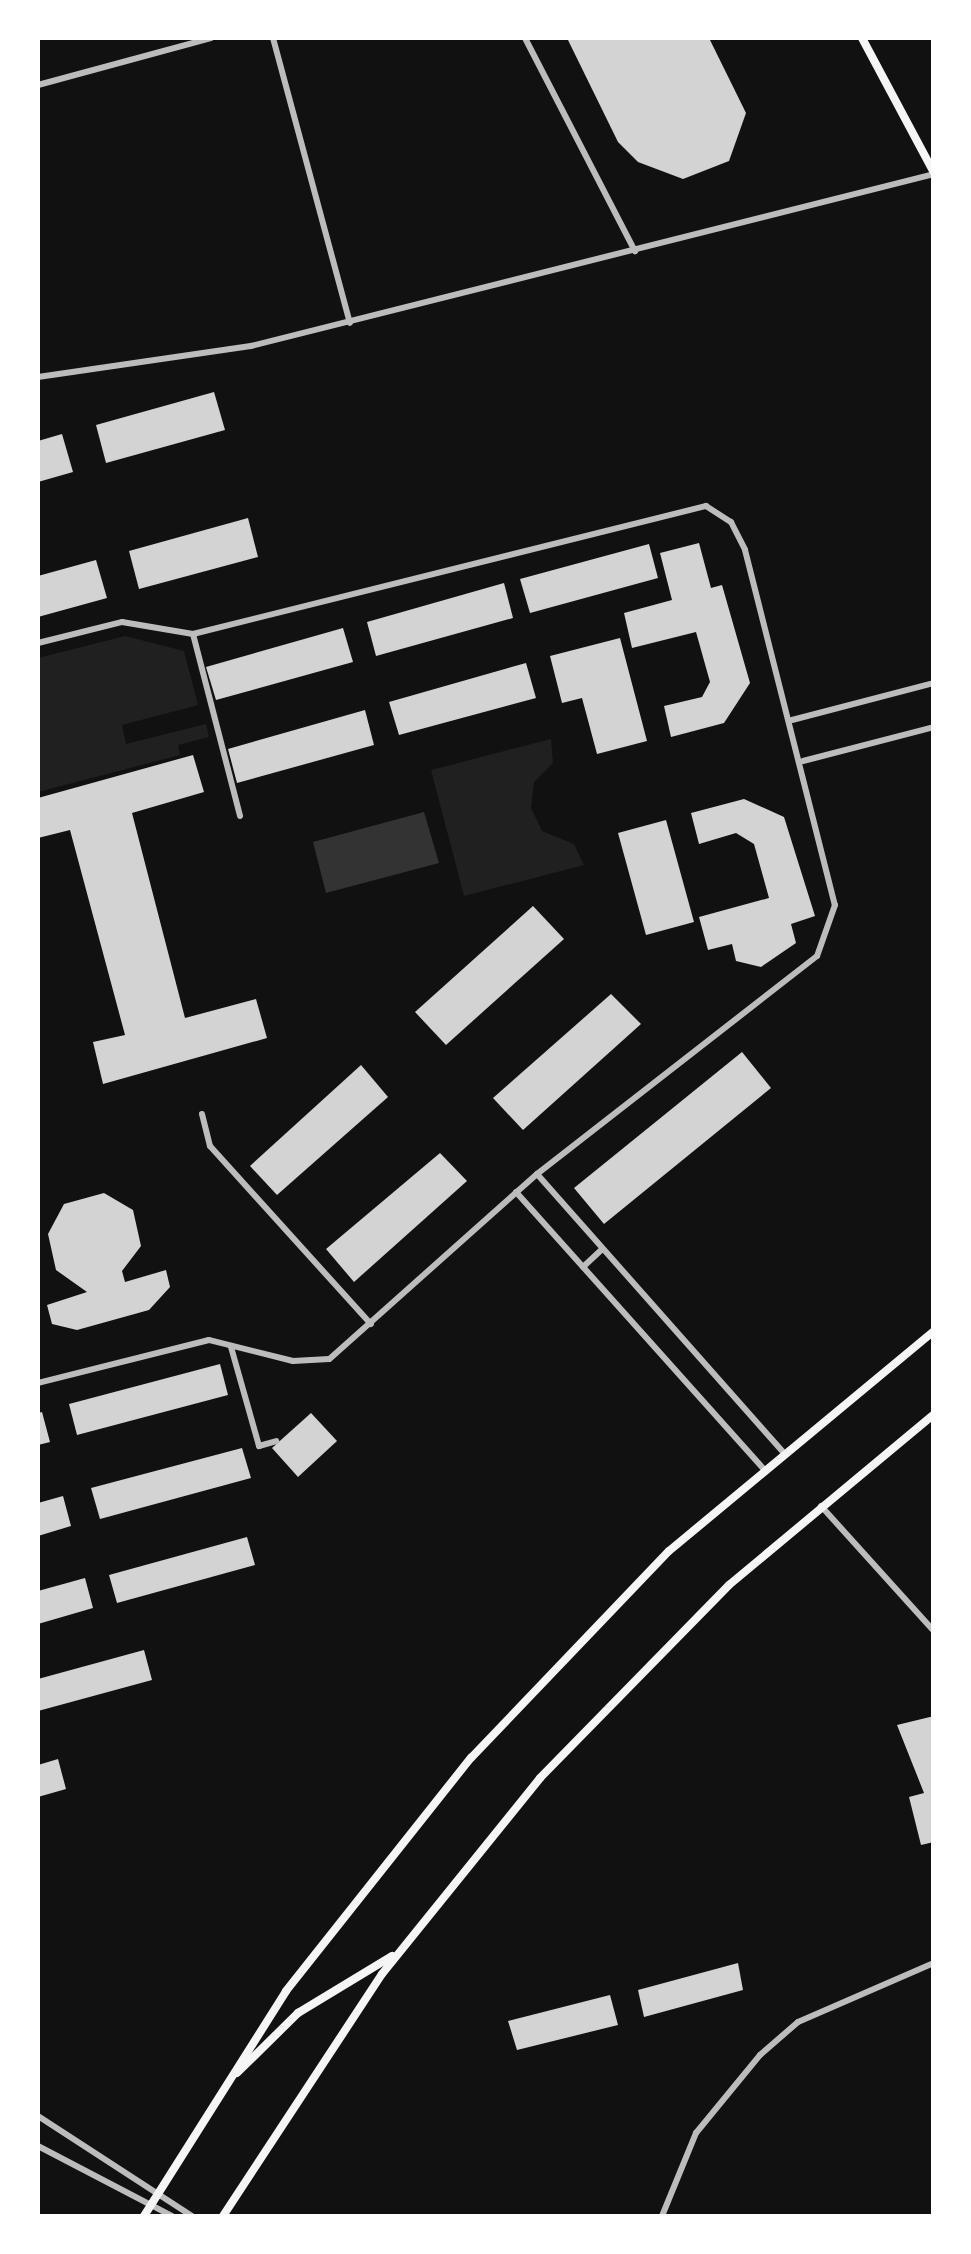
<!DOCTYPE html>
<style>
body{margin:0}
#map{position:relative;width:971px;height:2254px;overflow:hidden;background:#111;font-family:"Archivo Narrow",sans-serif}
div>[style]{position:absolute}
.green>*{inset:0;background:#202020}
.water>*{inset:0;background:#333}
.building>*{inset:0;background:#d3d3d3}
.minor>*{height:6px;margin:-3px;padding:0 3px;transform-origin:3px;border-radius:3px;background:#bcbcbc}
.secondary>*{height:8px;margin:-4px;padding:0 4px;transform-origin:4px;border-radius:4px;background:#f5f5f5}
span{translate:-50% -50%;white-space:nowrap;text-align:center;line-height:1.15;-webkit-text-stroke:8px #fff;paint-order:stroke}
.frame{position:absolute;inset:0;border:40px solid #fff;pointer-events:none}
</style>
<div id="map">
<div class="green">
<div style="clip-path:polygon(125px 636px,184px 651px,198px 705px,122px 725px,126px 744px,206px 724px,209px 737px,178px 745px,180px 755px,38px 792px,38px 658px)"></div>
<div style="clip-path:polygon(551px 739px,553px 763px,534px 782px,531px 808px,542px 831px,574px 844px,584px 865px,464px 896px,431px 770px)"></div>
</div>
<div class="water">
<div style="clip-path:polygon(424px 812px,439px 863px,326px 893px,313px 842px)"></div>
</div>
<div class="building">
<div style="clip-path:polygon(567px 38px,709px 38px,746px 113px,729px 161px,683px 179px,638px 162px,618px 142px)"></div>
<div style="clip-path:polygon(214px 392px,225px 430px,106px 463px,96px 425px)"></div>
<div style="clip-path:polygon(62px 434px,73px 472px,38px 482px,38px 441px)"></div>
<div style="clip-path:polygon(248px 518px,258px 557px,139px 589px,129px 551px)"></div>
<div style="clip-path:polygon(699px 543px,711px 588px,722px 585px,750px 683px,724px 723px,671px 737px,664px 706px,702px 697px,710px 682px,696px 632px,632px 648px,624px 613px,672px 600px,660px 553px)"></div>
<div style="clip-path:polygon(649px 544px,658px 578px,530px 613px,520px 579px)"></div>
<div style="clip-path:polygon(96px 560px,107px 598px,38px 617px,38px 576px)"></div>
<div style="clip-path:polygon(504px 583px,513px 618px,376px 656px,367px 622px)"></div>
<div style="clip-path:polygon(343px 628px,353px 662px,216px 700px,206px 667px)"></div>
<div style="clip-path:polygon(620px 638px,647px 741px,597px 754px,582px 698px,562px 703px,550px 656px)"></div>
<div style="clip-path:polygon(526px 663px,536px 698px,399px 735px,389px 702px)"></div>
<div style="clip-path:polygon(365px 710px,374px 745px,237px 783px,228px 749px)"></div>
<div style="clip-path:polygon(193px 755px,204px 792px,132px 813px,185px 1018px,256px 999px,267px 1038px,103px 1084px,93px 1042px,125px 1035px,70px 830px,38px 838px,38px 798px)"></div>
<div style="clip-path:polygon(744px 799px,784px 817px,815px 916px,791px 924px,796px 943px,761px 967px,736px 961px,732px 944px,708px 950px,699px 917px,769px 898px,754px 844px,736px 833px,699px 844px,691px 813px)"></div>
<div style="clip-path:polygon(666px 820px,694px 922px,646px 935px,618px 833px)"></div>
<div style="clip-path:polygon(533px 906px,564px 939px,446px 1045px,415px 1012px)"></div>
<div style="clip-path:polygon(611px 994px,641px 1024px,523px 1130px,493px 1098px)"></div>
<div style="clip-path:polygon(742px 1052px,771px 1088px,604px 1224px,574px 1188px)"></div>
<div style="clip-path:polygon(361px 1065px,388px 1097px,277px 1195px,250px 1166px)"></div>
<div style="clip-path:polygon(440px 1153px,467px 1181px,354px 1282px,326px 1249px)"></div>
<div style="clip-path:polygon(104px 1193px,133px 1210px,141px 1246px,122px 1271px,125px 1282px,166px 1270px,170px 1287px,149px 1310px,77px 1330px,52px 1324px,47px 1305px,87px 1292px,56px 1270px,48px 1234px,64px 1204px)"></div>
<div style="clip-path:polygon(220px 1364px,228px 1395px,77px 1435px,69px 1404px)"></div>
<div style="clip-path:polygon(42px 1412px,50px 1442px,38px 1445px,38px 1413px)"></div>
<div style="clip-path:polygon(311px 1413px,337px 1441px,298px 1477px,272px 1448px)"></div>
<div style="clip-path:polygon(242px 1448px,251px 1478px,100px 1519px,91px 1488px)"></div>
<div style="clip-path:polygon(63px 1496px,71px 1526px,38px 1536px,38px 1503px)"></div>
<div style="clip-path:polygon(247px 1537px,255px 1565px,117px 1603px,109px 1575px)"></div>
<div style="clip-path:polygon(85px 1578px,93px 1608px,38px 1624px,38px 1591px)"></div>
<div style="clip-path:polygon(144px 1650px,152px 1680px,38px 1711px,38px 1679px)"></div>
<div style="clip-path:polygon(934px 1716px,934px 1842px,921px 1845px,909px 1797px,924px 1793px,897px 1725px)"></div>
<div style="clip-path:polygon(58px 1759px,66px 1789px,38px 1797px,38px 1765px)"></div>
<div style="clip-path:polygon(738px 1963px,743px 1990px,644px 2017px,638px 1990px)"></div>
<div style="clip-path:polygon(610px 1995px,618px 2025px,517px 2050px,508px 2021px)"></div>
</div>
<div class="minor">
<div style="left:273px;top:38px;width:295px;rotate:74.9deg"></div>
<div style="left:525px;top:38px;width:240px;rotate:62.7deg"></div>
<div style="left:38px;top:85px;width:179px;rotate:-15.2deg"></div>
<div style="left:38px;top:377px;width:215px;rotate:-8.3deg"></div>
<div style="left:251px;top:346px;width:704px;rotate:-14.13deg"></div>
<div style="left:193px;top:634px;width:188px;rotate:75.5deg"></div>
<div style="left:38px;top:643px;width:87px;rotate:-14deg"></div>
<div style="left:122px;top:622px;width:72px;rotate:9.6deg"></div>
<div style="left:193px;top:634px;width:529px;rotate:-14.01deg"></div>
<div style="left:706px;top:506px;width:30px;rotate:33deg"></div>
<div style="left:731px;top:522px;width:31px;rotate:63deg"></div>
<div style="left:745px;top:550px;width:366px;rotate:75.8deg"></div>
<div style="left:835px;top:905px;width:54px;rotate:109.4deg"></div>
<div style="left:817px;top:956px;width:355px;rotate:142.1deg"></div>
<div style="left:537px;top:1174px;width:278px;rotate:138.3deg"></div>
<div style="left:329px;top:1359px;width:36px;rotate:177deg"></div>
<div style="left:293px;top:1361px;width:87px;rotate:-166deg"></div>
<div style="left:209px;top:1340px;width:176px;rotate:165.9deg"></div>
<div style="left:792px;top:720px;width:147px;rotate:-14.6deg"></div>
<div style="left:803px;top:761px;width:135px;rotate:-14.5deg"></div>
<div style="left:202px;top:1114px;width:33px;rotate:76deg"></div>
<div style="left:210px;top:1146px;width:240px;rotate:47.9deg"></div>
<div style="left:537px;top:1174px;width:371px;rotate:48.5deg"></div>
<div style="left:516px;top:1192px;width:372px;rotate:48.2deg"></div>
<div style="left:583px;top:1267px;width:26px;rotate:-43deg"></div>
<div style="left:231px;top:1347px;width:103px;rotate:74.2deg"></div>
<div style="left:259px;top:1446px;width:18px;rotate:-16deg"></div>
<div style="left:821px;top:1506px;width:169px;rotate:47.9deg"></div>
<div style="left:38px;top:2116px;width:184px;rotate:33deg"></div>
<div style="left:38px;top:2146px;width:151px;rotate:27.6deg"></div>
<div style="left:662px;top:2216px;width:90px;rotate:-67.7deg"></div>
<div style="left:696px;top:2133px;width:101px;rotate:-50.6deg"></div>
<div style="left:760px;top:2055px;width:50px;rotate:-41deg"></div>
<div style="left:798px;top:2022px;width:148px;rotate:-23.5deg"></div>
</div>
<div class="secondary">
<div style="left:862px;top:38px;width:153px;rotate:61.9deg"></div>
<div style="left:237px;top:2073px;width:86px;rotate:-44.5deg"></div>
<div style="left:298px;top:2013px;width:110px;rotate:-31.2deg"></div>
<div style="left:144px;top:2216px;width:266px;rotate:-57.7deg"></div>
<div style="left:286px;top:1991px;width:298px;rotate:-51.6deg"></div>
<div style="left:471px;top:1758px;width:286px;rotate:-46.3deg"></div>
<div style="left:669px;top:1551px;width:344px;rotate:-39.7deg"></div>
<div style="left:223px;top:2216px;width:290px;rotate:-56.7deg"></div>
<div style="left:382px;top:1974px;width:252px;rotate:-51.1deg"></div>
<div style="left:540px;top:1778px;width:270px;rotate:-45.6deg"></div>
<div style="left:729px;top:1585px;width:267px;rotate:-39.8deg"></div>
</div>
<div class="frame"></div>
</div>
